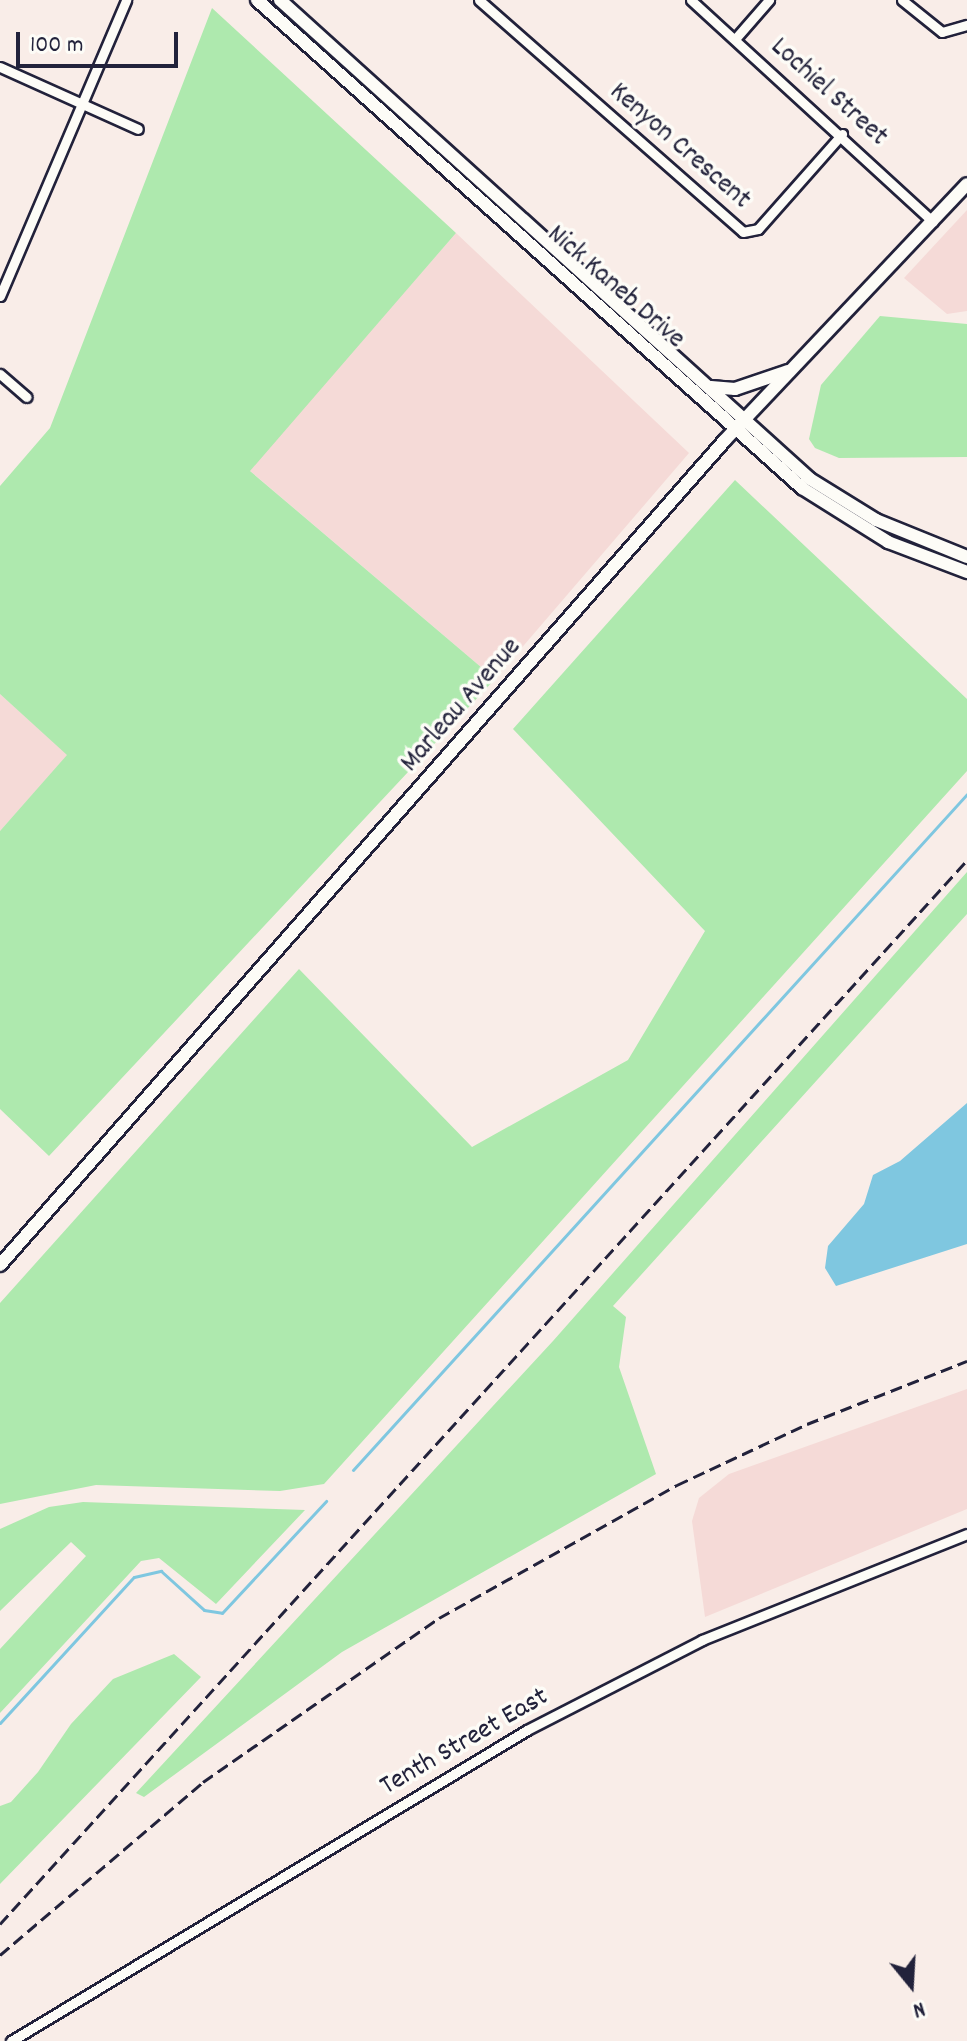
<!DOCTYPE html>
<style>
body{margin:0}
#map{position:relative;width:967px;height:2041px;overflow:hidden;background:#f9ede8;font-family:Dekko,sans-serif}
div>[style]{position:absolute}
.built>*{inset:0;background:#f5dad7}
.green>*{inset:0;background:#aee9ae}
.water>*{inset:0;background:#7fc7e0}
.stream>*{height:3px;margin:-1.5px;padding:0 1.5px;transform-origin:1.5px;border-radius:1.5px;background:#7fc7e0}
.roads{filter:drop-shadow(2px 0 #22223b) drop-shadow(-2px 0 #22223b) drop-shadow(0 2px #22223b) drop-shadow(0 -2px #22223b)}
.street>*{height:9px;margin:-4.5px;padding:0 4.5px;transform-origin:4.5px;border-radius:4.5px;background:#fdfcf7}
.secondary>*{height:12px;margin:-6px;padding:0 6px;transform-origin:6px;border-radius:6px;background:#fdfcf7}
.rail>*{height:3px;margin-top:-1.5px;transform-origin:0;background:repeating-linear-gradient(90deg,#22223b 0 12px,transparent 0 18px)}
span{translate:-50% -50%;white-space:nowrap;text-align:center;line-height:1.15;-webkit-text-stroke:7px #fdfcf7;paint-order:stroke}
.street-label{font-size:28px;color:#22223b}
.north{position:absolute;left:871px;top:1945px;width:80px;height:80px;-webkit-text-stroke:6px #fdfcf7;paint-order:stroke;rotate:162deg;font-size:22px;font-weight:700;line-height:32px;text-align:center;color:#22223b}
.north::after{content:'';display:block;margin:auto;width:28px;height:36px;background:#22223b;clip-path:polygon(50% 0,100% 100%,50% 72%,0 100%)}
.scale{position:absolute;left:16px;top:32px;width:162px;height:36px;box-sizing:border-box;border:4px solid #22223b;border-top:0;padding-left:10px;font-size:24px;line-height:28px;white-space:nowrap;color:#22223b;-webkit-text-stroke:6px #fdfcf7;paint-order:stroke}
</style>
<div id="map">
<div class="built">
<div style="clip-path:polygon(967px 210px,967px 311px,947px 314px,904px 278px)"></div>
<div style="clip-path:polygon(456px 233px,689px 453px,495px 679px,249px 470px)"></div>
<div style="clip-path:polygon(0 694px,68px 755px,0 831px)"></div>
<div style="clip-path:polygon(967px 1389px,967px 1509px,705px 1617px,692px 1521px,699px 1498px,729px 1474px)"></div>
</div>
<div class="green">
<div style="clip-path:polygon(212px 8px,456px 233px,250px 471px,495px 679px,49px 1156px,0 1109px,0 831px,67px 755px,0 694px,0 486px,50px 428px)"></div>
<div style="clip-path:polygon(880px 316px,967px 324px,967px 457px,839px 458px,815px 448px,809px 439px,821px 385px)"></div>
<div style="clip-path:polygon(735px 480px,967px 699px,967px 771px,324px 1484px,280px 1491px,96px 1485px,0 1504px,0 1303px,299px 969px,472px 1147px,628px 1060px,705px 931px,513px 729px)"></div>
<div style="clip-path:polygon(967px 872px,967px 914px,613px 1306px,626px 1317px,619px 1367px,656px 1474px,342px 1652px,144px 1797px,136px 1793px,553px 1341px)"></div>
<div style="clip-path:polygon(83px 1502px,305px 1510px,216px 1604px,159px 1558px,141px 1561px,0 1713px,0 1649px,86px 1556px,71px 1542px,0 1611px,0 1529px,49px 1507px)"></div>
<div style="clip-path:polygon(174px 1654px,201px 1677px,0 1884px,0 1806px,11px 1802px,38px 1772px,71px 1724px,113px 1679px)"></div>
</div>
<div class="water">
<div style="clip-path:polygon(967px 1103px,967px 1244px,836px 1286px,825px 1268px,828px 1246px,864px 1204px,873px 1175px,900px 1161px)"></div>
</div>
<div class="stream">
<div style="left:353px;top:1470px;width:913px;rotate:-47.75deg"></div>
<div style="left:0;top:1723px;width:198px;rotate:-47.5deg"></div>
<div style="left:134px;top:1577px;width:28px;rotate:-13deg"></div>
<div style="left:161px;top:1571px;width:58px;rotate:42.2deg"></div>
<div style="left:204px;top:1610px;width:18px;rotate:9deg"></div>
<div style="left:222px;top:1613px;width:153px;rotate:-47.1deg"></div>
</div>
<div class="roads">
<div class="street">
<div style="left:479px;top:0;width:351px;rotate:41.3deg"></div>
<div style="left:743px;top:232px;width:15px;rotate:-11deg"></div>
<div style="left:758px;top:229px;width:127px;rotate:-48.5deg"></div>
<div style="left:691px;top:0;width:328px;rotate:42.5deg"></div>
<div style="left:902px;top:0;width:51px;rotate:38.7deg"></div>
<div style="left:942px;top:32px;width:26px;rotate:-16deg"></div>
<div style="left:735px;top:39px;width:52px;rotate:-48.9deg"></div>
<div style="left:0;top:67px;width:151px;rotate:24.2deg"></div>
<div style="left:0;top:296px;width:322px;rotate:-66.9deg"></div>
<div style="left:0;top:374px;width:35px;rotate:41deg"></div>
<div style="left:11px;top:2041px;width:602px;rotate:-31.08deg"></div>
<div style="left:527px;top:1730px;width:197px;rotate:-27.2deg"></div>
<div style="left:702px;top:1640px;width:285px;rotate:-21.8deg"></div>
</div>
<div class="secondary">
<div style="left:257px;top:0;width:732px;rotate:41.84deg"></div>
<div style="left:802px;top:488px;width:102px;rotate:32.1deg"></div>
<div style="left:888px;top:542px;width:85px;rotate:20.8deg"></div>
<div style="left:280px;top:0;width:714px;rotate:42.11deg"></div>
<div style="left:810px;top:479px;width:78px;rotate:31.8deg"></div>
<div style="left:876px;top:520px;width:98px;rotate:22.1deg"></div>
<div style="left:711px;top:387px;width:24px;rotate:5deg"></div>
<div style="left:735px;top:389px;width:56px;rotate:-18.8deg"></div>
<div style="left:0;top:1265px;width:1098px;rotate:-48.69deg"></div>
<div style="left:725px;top:440px;width:352px;rotate:-46.6deg"></div>
</div>
</div>
<div class="rail">
<div style="left:0;top:1924px;width:1438px;rotate:-47.73deg"></div>
<div style="left:0;top:1955px;width:267px;rotate:-40.4deg"></div>
<div style="left:203px;top:1782px;width:287px;rotate:-34.8deg"></div>
<div style="left:439px;top:1618px;width:273px;rotate:-29.2deg"></div>
<div style="left:677px;top:1485px;width:144px;rotate:-25.1deg"></div>
<div style="left:807px;top:1424px;width:172px;rotate:-21.5deg"></div>
</div>
<div class="street-label">
<span style="left:828px;top:93px;rotate:42deg">Lochiel Street</span>
<span style="left:679px;top:147px;rotate:41deg">Kenyon Crescent</span>
<span style="left:615px;top:288px;rotate:41deg">Nick Kaneb Drive</span>
<span style="left:462px;top:706px;rotate:-49deg">Marleau Avenue</span>
<span style="left:465px;top:1743px;rotate:-30deg">Tenth Street East</span>
</div>
<div class="north">N</div>
<div class="scale">100 m</div>
</div>
